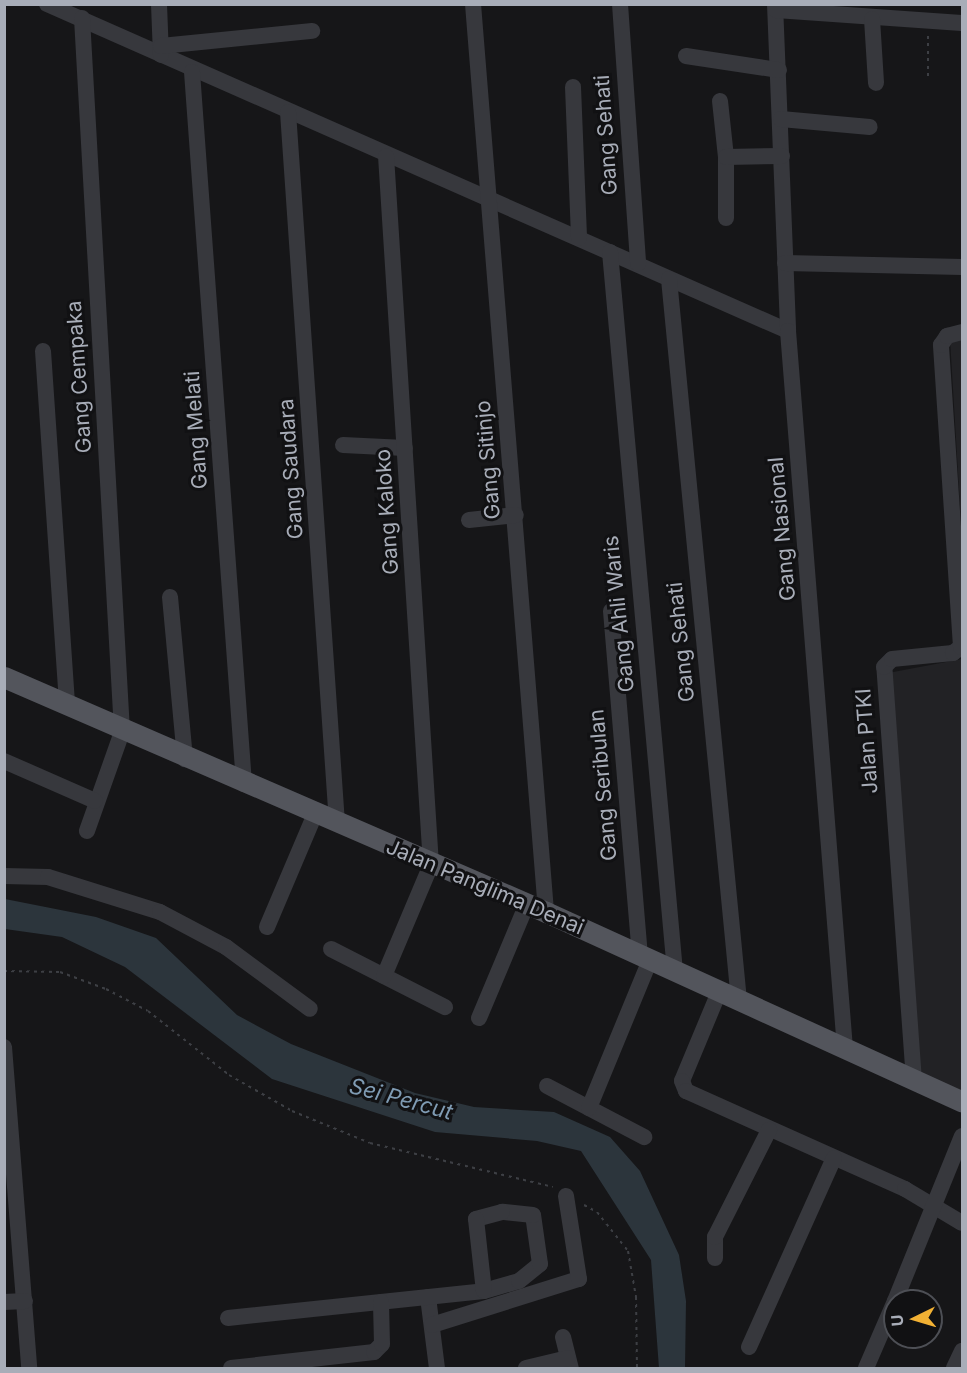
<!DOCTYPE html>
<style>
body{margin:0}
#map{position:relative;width:967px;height:1373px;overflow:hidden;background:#161618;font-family:Inter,sans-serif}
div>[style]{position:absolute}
.built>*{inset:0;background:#222225}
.water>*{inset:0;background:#2c353c}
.path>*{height:2px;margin-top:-1px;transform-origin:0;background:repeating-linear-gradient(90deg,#3d3f44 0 3px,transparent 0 7.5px)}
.minor>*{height:16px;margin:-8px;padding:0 8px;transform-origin:8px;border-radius:8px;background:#37383d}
.major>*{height:21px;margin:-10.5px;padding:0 10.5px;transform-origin:10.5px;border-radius:10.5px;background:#53555c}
span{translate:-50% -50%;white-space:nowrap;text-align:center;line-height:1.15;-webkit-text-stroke:6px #111113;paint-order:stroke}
.street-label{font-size:21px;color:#a8adb8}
.water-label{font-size:22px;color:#7f9bb3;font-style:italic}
.frame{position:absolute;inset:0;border:6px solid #a8adb8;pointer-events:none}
.north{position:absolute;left:883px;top:1289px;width:60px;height:60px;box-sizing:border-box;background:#111113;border:2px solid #4d4f55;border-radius:50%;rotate:265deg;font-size:16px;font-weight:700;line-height:24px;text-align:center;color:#a8adb8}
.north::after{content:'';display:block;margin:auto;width:21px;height:27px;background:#f2b134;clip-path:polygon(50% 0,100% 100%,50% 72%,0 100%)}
</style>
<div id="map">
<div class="built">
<i style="clip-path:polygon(962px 338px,962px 539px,950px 339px)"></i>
<i style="clip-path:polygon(962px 659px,962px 1096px,920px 1078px,888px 673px)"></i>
</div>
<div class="water">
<i style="clip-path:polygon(5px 899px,96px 917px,156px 938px,237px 1015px,291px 1044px,415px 1093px,474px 1107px,554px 1112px,610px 1137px,640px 1171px,679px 1255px,686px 1301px,685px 1368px,659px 1368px,651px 1260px,581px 1151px,537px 1141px,435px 1132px,272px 1079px,125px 967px,62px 937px,5px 929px)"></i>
</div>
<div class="path">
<i style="left:928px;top:36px;width:40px;rotate:90deg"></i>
<i style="left:4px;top:971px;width:56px;rotate:1deg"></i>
<i style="left:60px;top:972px;width:49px;rotate:20.3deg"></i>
<i style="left:106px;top:989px;width:47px;rotate:27.6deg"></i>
<i style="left:148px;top:1011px;width:103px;rotate:38.3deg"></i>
<i style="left:229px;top:1075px;width:73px;rotate:29.7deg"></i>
<i style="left:292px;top:1111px;width:84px;rotate:22.3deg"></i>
<i style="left:370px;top:1143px;width:188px;rotate:13.5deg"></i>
<i style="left:584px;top:1205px;width:15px;rotate:28deg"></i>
<i style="left:597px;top:1212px;width:50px;rotate:51.5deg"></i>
<i style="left:628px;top:1251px;width:47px;rotate:80.1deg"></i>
<i style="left:636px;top:1297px;width:71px;rotate:89.2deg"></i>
</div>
<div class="minor">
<i style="left:47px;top:4px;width:810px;rotate:23.81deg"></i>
<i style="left:159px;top:4px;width:51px;rotate:87.8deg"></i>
<i style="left:473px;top:4px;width:911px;rotate:85.4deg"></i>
<i style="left:620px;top:4px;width:260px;rotate:86deg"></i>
<i style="left:775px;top:4px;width:327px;rotate:87.7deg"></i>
<i style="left:788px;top:331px;width:720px;rotate:85.46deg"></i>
<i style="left:776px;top:10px;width:186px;rotate:4deg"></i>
<i style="left:82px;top:18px;width:715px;rotate:86.79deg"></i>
<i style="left:122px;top:732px;width:105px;rotate:109.5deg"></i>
<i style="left:872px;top:19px;width:64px;rotate:86.4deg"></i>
<i style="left:161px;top:46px;width:152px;rotate:-5.7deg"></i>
<i style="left:686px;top:56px;width:94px;rotate:8.6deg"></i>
<i style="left:192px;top:72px;width:714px;rotate:85.82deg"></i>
<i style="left:573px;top:87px;width:151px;rotate:87.7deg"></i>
<i style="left:720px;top:101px;width:56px;rotate:83.9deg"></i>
<i style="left:288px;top:112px;width:713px;rotate:86.06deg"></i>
<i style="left:781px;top:119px;width:89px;rotate:5.1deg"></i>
<i style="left:726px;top:218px;width:61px;rotate:-90deg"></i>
<i style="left:726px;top:157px;width:56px;rotate:-1deg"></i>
<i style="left:610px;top:252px;width:723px;rotate:84.84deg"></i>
<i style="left:785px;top:263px;width:177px;rotate:1.3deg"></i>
<i style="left:669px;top:279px;width:725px;rotate:84.46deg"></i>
<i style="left:43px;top:351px;width:355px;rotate:86.1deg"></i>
<i style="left:343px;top:445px;width:62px;rotate:2.8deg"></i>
<i style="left:469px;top:520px;width:47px;rotate:-6.1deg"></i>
<i style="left:170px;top:597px;width:163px;rotate:84.7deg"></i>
<i style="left:611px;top:611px;width:346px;rotate:85.2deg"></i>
<i style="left:4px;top:761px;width:99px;rotate:23.7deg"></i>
<i style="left:4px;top:876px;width:44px;rotate:1.3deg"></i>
<i style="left:48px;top:877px;width:117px;rotate:17.4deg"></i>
<i style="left:160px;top:912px;width:75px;rotate:27.9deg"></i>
<i style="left:226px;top:947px;width:104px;rotate:36.4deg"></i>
<i style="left:267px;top:927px;width:123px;rotate:-67deg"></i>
<i style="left:331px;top:949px;width:128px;rotate:27deg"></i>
<i style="left:384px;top:976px;width:121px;rotate:-67.1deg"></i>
<i style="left:431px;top:865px;width:710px;rotate:-93.63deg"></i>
<i style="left:719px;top:992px;width:96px;rotate:112.6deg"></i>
<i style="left:682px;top:1081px;width:11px;rotate:68deg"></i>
<i style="left:686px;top:1091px;width:240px;rotate:24.1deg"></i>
<i style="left:905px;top:1189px;width:66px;rotate:30.8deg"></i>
<i style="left:479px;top:1018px;width:121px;rotate:-67.2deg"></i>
<i style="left:4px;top:1047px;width:322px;rotate:85.5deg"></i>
<i style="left:914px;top:1081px;width:415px;rotate:-94.1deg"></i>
<i style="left:884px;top:667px;width:11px;rotate:-45deg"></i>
<i style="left:892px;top:659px;width:61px;rotate:-5.6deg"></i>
<i style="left:953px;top:653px;width:10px;rotate:-37deg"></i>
<i style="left:961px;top:647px;width:303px;rotate:-93.8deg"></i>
<i style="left:941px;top:345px;width:11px;rotate:-56deg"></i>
<i style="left:947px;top:336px;width:16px;rotate:-15deg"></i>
<i style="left:547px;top:1086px;width:110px;rotate:27.7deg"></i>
<i style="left:589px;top:1108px;width:160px;rotate:-67.6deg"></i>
<i style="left:715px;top:1258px;width:21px;rotate:-90deg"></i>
<i style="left:715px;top:1237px;width:120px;rotate:-63.2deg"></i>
<i style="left:428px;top:1297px;width:72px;rotate:82.8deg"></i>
<i style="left:895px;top:1301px;width:178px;rotate:-67.9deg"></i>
<i style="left:4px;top:1302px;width:21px;rotate:-3deg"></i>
<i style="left:228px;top:1318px;width:257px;rotate:-6deg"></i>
<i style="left:484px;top:1291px;width:36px;rotate:-16deg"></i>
<i style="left:519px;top:1281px;width:27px;rotate:-39deg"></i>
<i style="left:540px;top:1264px;width:49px;rotate:-98.1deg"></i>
<i style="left:533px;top:1215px;width:31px;rotate:-174deg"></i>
<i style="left:502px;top:1212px;width:27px;rotate:165deg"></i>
<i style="left:476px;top:1219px;width:72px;rotate:83.7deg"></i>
<i style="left:432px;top:1325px;width:154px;rotate:-17.4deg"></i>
<i style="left:579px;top:1279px;width:84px;rotate:-98.9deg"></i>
<i style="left:563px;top:1337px;width:32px;rotate:76deg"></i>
<i style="left:749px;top:1347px;width:207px;rotate:-65.8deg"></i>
<i style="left:231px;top:1368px;width:144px;rotate:-6.4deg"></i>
<i style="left:374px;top:1352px;width:11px;rotate:-45deg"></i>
<i style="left:382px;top:1344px;width:42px;rotate:-91.4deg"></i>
<i style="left:526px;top:1368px;width:43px;rotate:-13.4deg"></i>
<i style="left:866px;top:1368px;width:73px;rotate:-66.6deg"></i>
<i style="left:954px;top:1368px;width:19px;rotate:-65deg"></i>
</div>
<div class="major">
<i style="left:4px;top:677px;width:591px;rotate:23.44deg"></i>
<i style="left:546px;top:912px;width:457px;rotate:24.5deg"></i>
</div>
<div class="street-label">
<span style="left:606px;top:135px;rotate:-94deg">Gang Sehati</span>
<span style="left:79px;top:377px;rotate:-94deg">Gang Cempaka</span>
<span style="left:196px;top:430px;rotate:-94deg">Gang Melati</span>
<span style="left:488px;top:460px;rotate:-95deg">Gang Sitinjo</span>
<span style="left:291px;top:469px;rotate:-94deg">Gang Saudara</span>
<span style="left:387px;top:512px;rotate:-94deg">Gang Kaloko</span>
<span style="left:782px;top:529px;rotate:-95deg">Gang Nasional</span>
<span style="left:619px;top:614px;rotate:-96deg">Gang Ahli Waris</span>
<span style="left:681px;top:642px;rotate:-96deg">Gang Sehati</span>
<span style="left:867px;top:741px;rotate:-94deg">Jalan PTKI</span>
<span style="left:603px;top:785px;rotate:-95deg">Gang Seribulan</span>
<span style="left:485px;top:887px;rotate:23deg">Jalan Panglima Denai</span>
</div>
<div class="water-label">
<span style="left:401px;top:1099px;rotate:15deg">Sei Percut</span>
</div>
<div class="frame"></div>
<div class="north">U</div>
</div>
